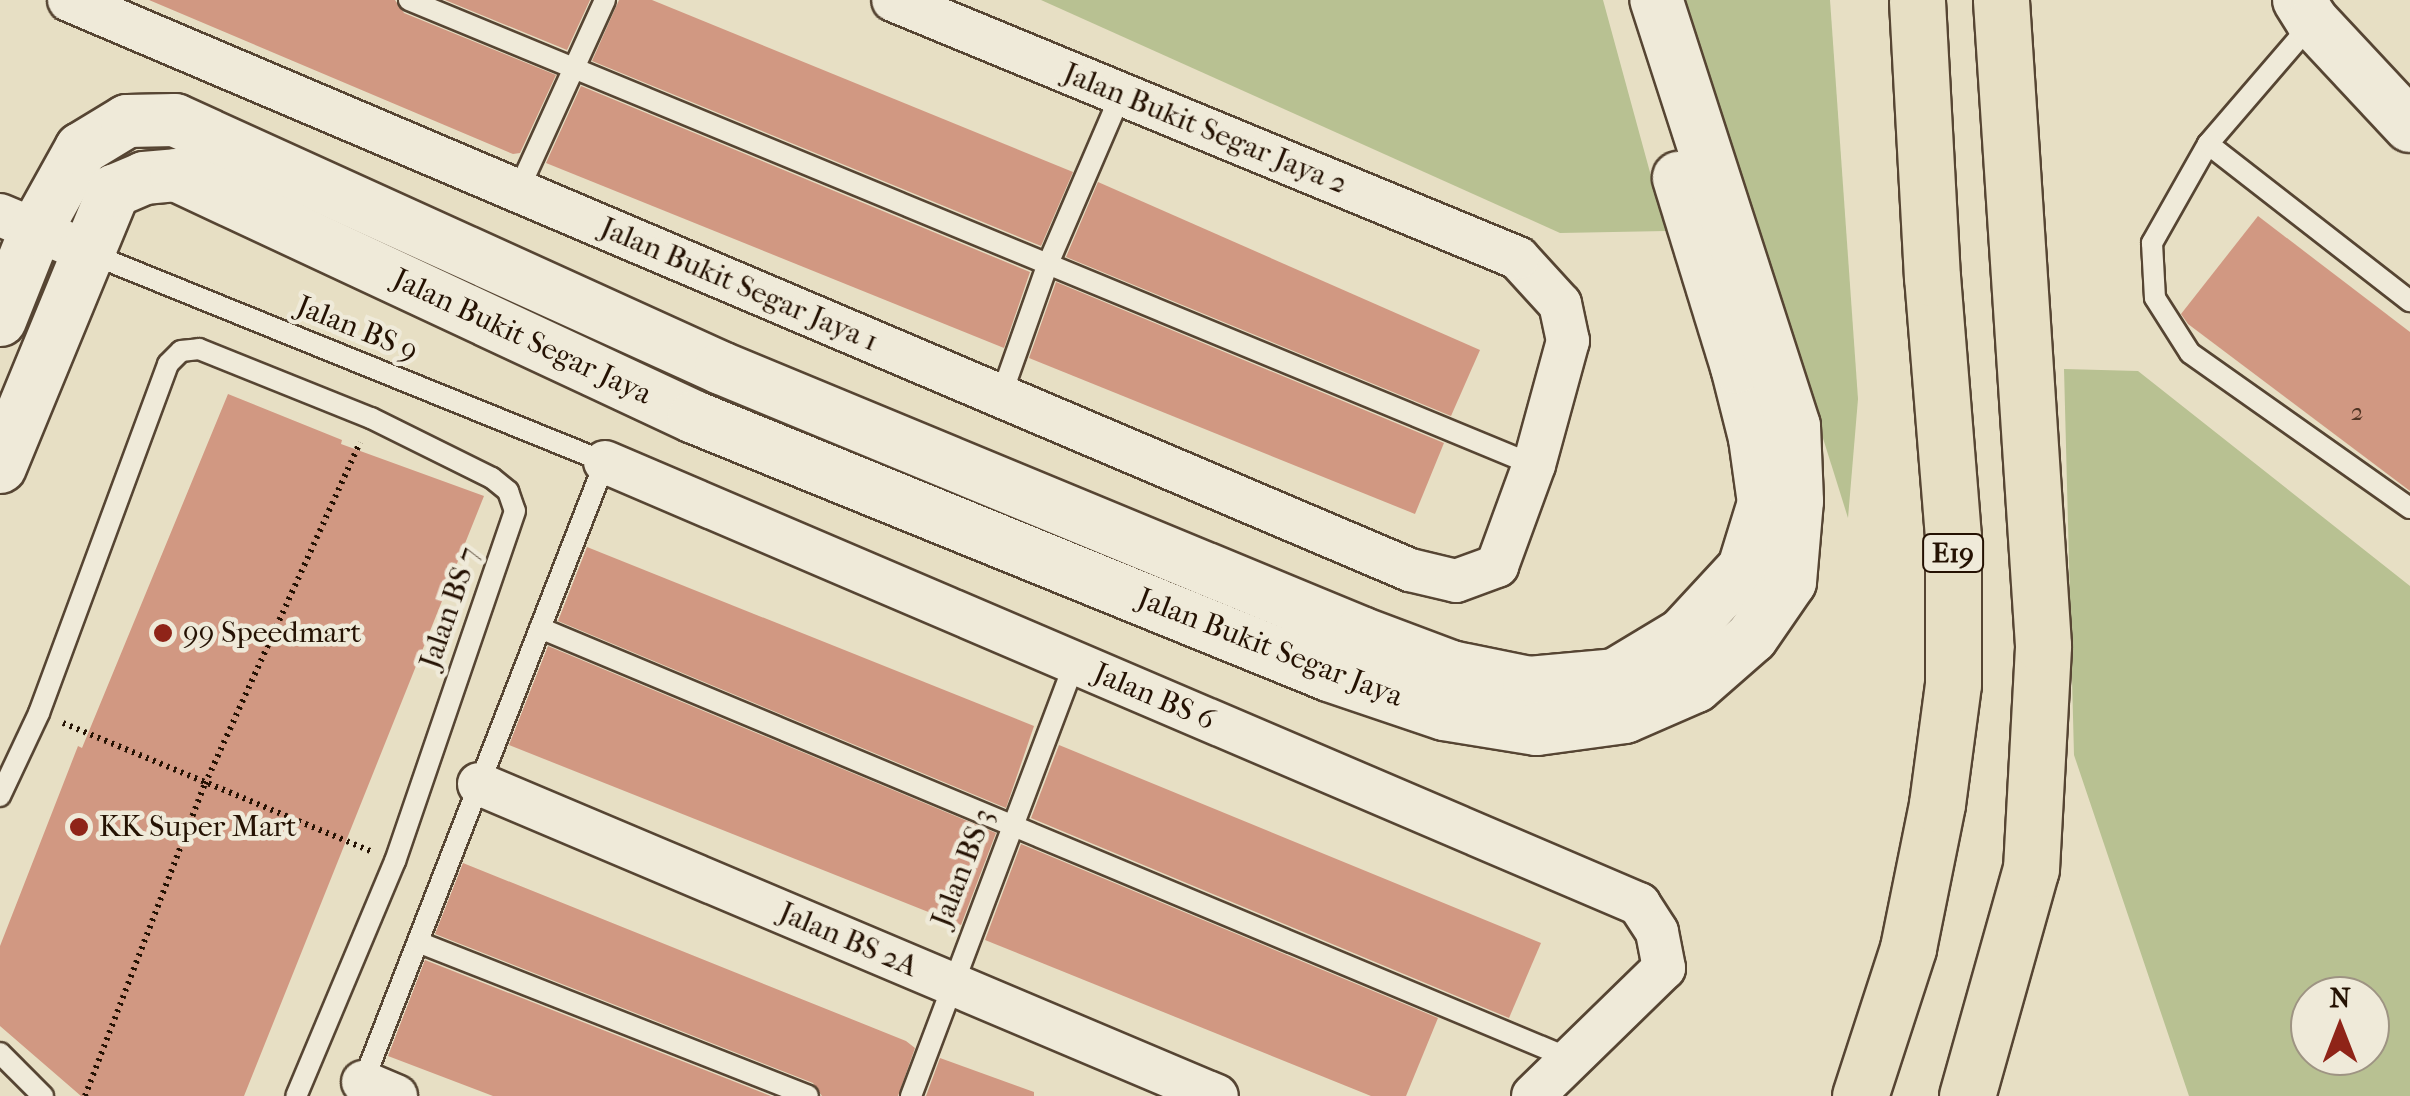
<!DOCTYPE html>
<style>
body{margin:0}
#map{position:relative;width:2410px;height:1096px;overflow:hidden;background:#e7dfc4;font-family:"IM FELL French Canon",serif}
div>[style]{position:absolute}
.green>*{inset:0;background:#b8c192}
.building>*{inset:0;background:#d19882}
.path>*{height:6px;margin-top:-3px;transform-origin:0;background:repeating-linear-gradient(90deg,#251203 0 2.5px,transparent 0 7.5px)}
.roads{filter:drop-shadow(2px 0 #564533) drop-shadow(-2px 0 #564533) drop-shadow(0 2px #564533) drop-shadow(0 -2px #564533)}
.service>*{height:20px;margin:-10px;padding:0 10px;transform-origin:10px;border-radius:10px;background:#efead9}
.minor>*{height:42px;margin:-21px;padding:0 21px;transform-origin:21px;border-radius:21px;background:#efead9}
.tertiary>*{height:52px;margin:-26px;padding:0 26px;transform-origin:26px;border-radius:26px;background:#efead9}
.motorway>*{height:55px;margin:-27.5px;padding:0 27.5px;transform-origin:27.5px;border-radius:27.5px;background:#e7dfc4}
.dots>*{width:28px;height:28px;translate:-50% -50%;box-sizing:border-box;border:5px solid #efead9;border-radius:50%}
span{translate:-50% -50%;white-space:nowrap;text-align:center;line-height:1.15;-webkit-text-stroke:9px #efead9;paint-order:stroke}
.number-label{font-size:25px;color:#503423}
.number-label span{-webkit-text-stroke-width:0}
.shield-label span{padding:2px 8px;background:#efead9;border:2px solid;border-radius:8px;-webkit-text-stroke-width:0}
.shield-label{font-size:28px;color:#251203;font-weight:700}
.street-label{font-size:30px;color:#251203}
.poi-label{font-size:30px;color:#251203}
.left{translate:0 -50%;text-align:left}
.north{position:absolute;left:2290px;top:976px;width:100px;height:100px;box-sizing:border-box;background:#efead9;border:2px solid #9e9483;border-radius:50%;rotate:0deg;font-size:28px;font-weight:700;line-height:40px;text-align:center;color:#251203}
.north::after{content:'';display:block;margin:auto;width:35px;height:45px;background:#8f2418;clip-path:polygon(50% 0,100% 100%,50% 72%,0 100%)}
</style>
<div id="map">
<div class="green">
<i style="clip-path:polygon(1041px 0,1603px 0,1666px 231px,1560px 233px)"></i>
<i style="clip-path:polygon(1686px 0,1830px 0,1858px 399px,1848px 518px)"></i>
<i style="clip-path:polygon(evenodd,2064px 369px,2138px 371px,2410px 586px,2410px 1096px,2189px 1096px,2074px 755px,2064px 369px,2310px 996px,2370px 996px,2370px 1056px,2310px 1056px,2310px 996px)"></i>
</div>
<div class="building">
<i style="clip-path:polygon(149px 0,395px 0,404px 13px,556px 75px,520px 153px,513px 154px)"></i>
<i style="clip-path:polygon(445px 0,590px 0,567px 50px)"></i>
<i style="clip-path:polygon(619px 0,652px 0,1073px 172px,1041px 246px,592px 61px)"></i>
<i style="clip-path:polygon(581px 86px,1030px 272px,1004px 348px,546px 163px)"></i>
<i style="clip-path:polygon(1098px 182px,1480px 350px,1451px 416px,1066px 257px)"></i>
<i style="clip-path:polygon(2258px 216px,2410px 332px,2410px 491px,2188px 324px,2181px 314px)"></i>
<i style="clip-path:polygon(1056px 282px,1444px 443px,1415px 514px,1029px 358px)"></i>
<i style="clip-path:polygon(228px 394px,342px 440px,341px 444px,484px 496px,244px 1096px,81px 1096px,0 1026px,0 946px,78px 746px,82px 748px)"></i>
<i style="clip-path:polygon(587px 547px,1034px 726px,1006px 808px,558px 621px)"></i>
<i style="clip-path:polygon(548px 646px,996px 833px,961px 925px,509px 745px)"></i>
<i style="clip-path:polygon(1059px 745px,1541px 943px,1509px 1018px,1031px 818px)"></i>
<i style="clip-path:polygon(1021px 844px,1438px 1018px,1406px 1096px,1371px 1096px,985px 940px)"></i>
<i style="clip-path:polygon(463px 863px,906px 1041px,915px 1048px,898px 1096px,822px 1096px,813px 1083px,435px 934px)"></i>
<i style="clip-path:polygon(425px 960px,771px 1096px,493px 1096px,388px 1056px)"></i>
<i style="clip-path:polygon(940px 1058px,1034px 1092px,1034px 1096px,926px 1096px)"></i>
</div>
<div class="path">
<i style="left:63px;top:723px;width:333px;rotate:22.6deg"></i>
<i style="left:85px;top:1096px;width:334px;rotate:-69deg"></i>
<i style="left:205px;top:784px;width:375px;rotate:-65.6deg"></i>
</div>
<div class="roads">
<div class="service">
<i style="left:409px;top:0;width:1217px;rotate:22.46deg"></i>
<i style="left:2312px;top:23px;width:160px;rotate:130.7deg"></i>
<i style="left:2208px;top:144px;width:114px;rotate:119.5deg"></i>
<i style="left:2152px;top:243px;width:55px;rotate:86.9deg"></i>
<i style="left:2155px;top:298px;width:65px;rotate:57.5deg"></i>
<i style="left:2190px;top:353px;width:269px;rotate:35.2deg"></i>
<i style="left:2208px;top:144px;width:256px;rotate:37.9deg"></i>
<i style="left:518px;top:191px;width:210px;rotate:-65.5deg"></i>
<i style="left:89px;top:253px;width:557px;rotate:22.05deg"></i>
<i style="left:605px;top:462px;width:666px;rotate:111.32deg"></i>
<i style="left:1001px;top:396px;width:138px;rotate:-70.5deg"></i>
<i style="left:1047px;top:266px;width:187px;rotate:-66.7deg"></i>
<i style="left:540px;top:628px;width:1117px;rotate:22.69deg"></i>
<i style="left:0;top:796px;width:92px;rotate:-64.8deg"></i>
<i style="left:39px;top:713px;width:372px;rotate:-69.7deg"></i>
<i style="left:168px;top:364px;width:18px;rotate:-45deg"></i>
<i style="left:181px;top:351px;width:18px;rotate:-6deg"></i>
<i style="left:199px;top:349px;width:185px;rotate:21.9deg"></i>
<i style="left:371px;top:418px;width:135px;rotate:26.4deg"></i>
<i style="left:492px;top:478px;width:21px;rotate:39deg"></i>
<i style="left:508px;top:491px;width:21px;rotate:71deg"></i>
<i style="left:515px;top:511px;width:370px;rotate:108.9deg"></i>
<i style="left:395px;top:861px;width:255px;rotate:112.8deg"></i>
<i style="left:418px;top:942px;width:419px;rotate:21.5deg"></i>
<i style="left:0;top:1053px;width:61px;rotate:45deg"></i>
<i style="left:911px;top:1096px;width:463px;rotate:-69.3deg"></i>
</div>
<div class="minor">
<i style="left:69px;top:0;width:1457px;rotate:23.03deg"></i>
<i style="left:1410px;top:570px;width:47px;rotate:13.4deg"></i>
<i style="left:1456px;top:581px;width:44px;rotate:-20.1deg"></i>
<i style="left:1497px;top:566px;width:108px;rotate:-69.9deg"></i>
<i style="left:1534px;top:465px;width:129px;rotate:-74.7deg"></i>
<i style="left:1568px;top:341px;width:38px;rotate:-102deg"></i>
<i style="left:1560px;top:304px;width:62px;rotate:-132.4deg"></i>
<i style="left:1518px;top:258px;width:676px;rotate:-157.57deg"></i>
<i style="left:0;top:215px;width:93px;rotate:22.7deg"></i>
<i style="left:605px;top:462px;width:1125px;rotate:23.15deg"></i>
<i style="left:1639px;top:904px;width:33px;rotate:57deg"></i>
<i style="left:1657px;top:932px;width:37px;rotate:79deg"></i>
<i style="left:1664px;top:968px;width:183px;rotate:135.7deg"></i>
<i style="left:479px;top:784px;width:801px;rotate:22.92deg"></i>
<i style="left:363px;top:1082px;width:36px;rotate:23deg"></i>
</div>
<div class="tertiary">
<i style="left:2299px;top:0;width:26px;rotate:58deg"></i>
<i style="left:2313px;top:22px;width:142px;rotate:47deg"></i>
<i style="left:0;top:320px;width:97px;rotate:-68.2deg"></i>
<i style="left:36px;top:230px;width:93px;rotate:-60.9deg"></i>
<i style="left:81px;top:149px;width:54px;rotate:-31.3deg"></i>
<i style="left:127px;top:121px;width:48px;rotate:-1.2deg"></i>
<i style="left:175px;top:120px;width:600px;rotate:24.43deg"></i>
<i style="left:721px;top:368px;width:693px;rotate:22.49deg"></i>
<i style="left:1361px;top:633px;width:96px;rotate:20.7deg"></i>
<i style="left:1451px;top:667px;width:80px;rotate:11.6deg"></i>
<i style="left:1529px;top:683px;width:86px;rotate:-5.3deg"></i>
<i style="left:1615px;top:675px;width:79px;rotate:-31.1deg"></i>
<i style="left:1683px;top:634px;width:90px;rotate:-47.3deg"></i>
<i style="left:1744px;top:568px;width:68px;rotate:-72.9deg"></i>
<i style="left:1764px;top:503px;width:66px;rotate:-97.9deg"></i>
<i style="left:1755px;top:438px;width:73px;rotate:-104.2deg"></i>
<i style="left:1737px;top:367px;width:198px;rotate:-107.1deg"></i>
<i style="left:0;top:467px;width:299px;rotate:-67.6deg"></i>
<i style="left:114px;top:191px;width:33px;rotate:-23deg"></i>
<i style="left:144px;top:178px;width:32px;rotate:-5deg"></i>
<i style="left:176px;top:175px;width:572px;rotate:25.04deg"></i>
<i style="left:694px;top:417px;width:685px;rotate:22.11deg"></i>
<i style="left:1329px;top:675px;width:121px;rotate:18.7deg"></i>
<i style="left:1444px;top:714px;width:94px;rotate:9.2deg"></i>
<i style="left:1537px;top:729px;width:89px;rotate:-7.8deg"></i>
<i style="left:1625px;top:717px;width:77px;rotate:-23.6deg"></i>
<i style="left:1696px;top:686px;width:74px;rotate:-41.2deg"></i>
<i style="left:1752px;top:637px;width:67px;rotate:-55.4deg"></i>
<i style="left:1790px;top:582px;width:81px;rotate:-85.1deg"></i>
<i style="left:1797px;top:501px;width:75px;rotate:-92.3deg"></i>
<i style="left:1794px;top:426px;width:448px;rotate:-107.9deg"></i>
</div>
<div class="motorway">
<i style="left:1860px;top:1096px;width:156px;rotate:-72deg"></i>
<i style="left:1908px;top:948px;width:147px;rotate:-78.6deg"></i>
<i style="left:1937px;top:804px;width:121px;rotate:-82.4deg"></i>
<i style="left:1953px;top:684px;width:147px;rotate:-90deg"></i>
<i style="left:1953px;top:537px;width:260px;rotate:-94.6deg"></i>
<i style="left:1932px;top:278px;width:278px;rotate:-93.1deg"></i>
<i style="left:1967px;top:1096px;width:236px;rotate:-74.3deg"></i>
<i style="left:2031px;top:869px;width:224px;rotate:-86.9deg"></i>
<i style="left:2043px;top:645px;width:646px;rotate:-93.73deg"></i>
</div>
</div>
<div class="dots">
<i style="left:163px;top:633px;background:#8f2418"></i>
<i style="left:79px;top:827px;background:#8f2418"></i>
</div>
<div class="number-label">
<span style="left:2357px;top:412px">2</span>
</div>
<div class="shield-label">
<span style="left:1953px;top:553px">E19</span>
</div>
<div class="street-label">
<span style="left:1205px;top:129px;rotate:22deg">Jalan Bukit Segar Jaya 2</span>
<span style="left:739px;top:285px;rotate:23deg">Jalan Bukit Segar Jaya 1</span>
<span style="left:357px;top:329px;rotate:22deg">Jalan BS 9</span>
<span style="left:522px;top:337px;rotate:25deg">Jalan Bukit Segar Jaya</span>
<span style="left:450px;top:608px;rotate:-71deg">Jalan BS 7</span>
<span style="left:1270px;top:648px;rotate:21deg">Jalan Bukit Segar Jaya</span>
<span style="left:1154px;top:697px;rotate:23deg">Jalan BS 6</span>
<span style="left:963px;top:868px;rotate:-69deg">Jalan BS 3</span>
<span style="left:848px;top:940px;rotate:23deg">Jalan BS 2A</span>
</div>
<div class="poi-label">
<span class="left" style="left:183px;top:633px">99 Speedmart</span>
<span class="left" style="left:99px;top:827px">KK Super Mart</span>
</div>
<div class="north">N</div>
</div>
